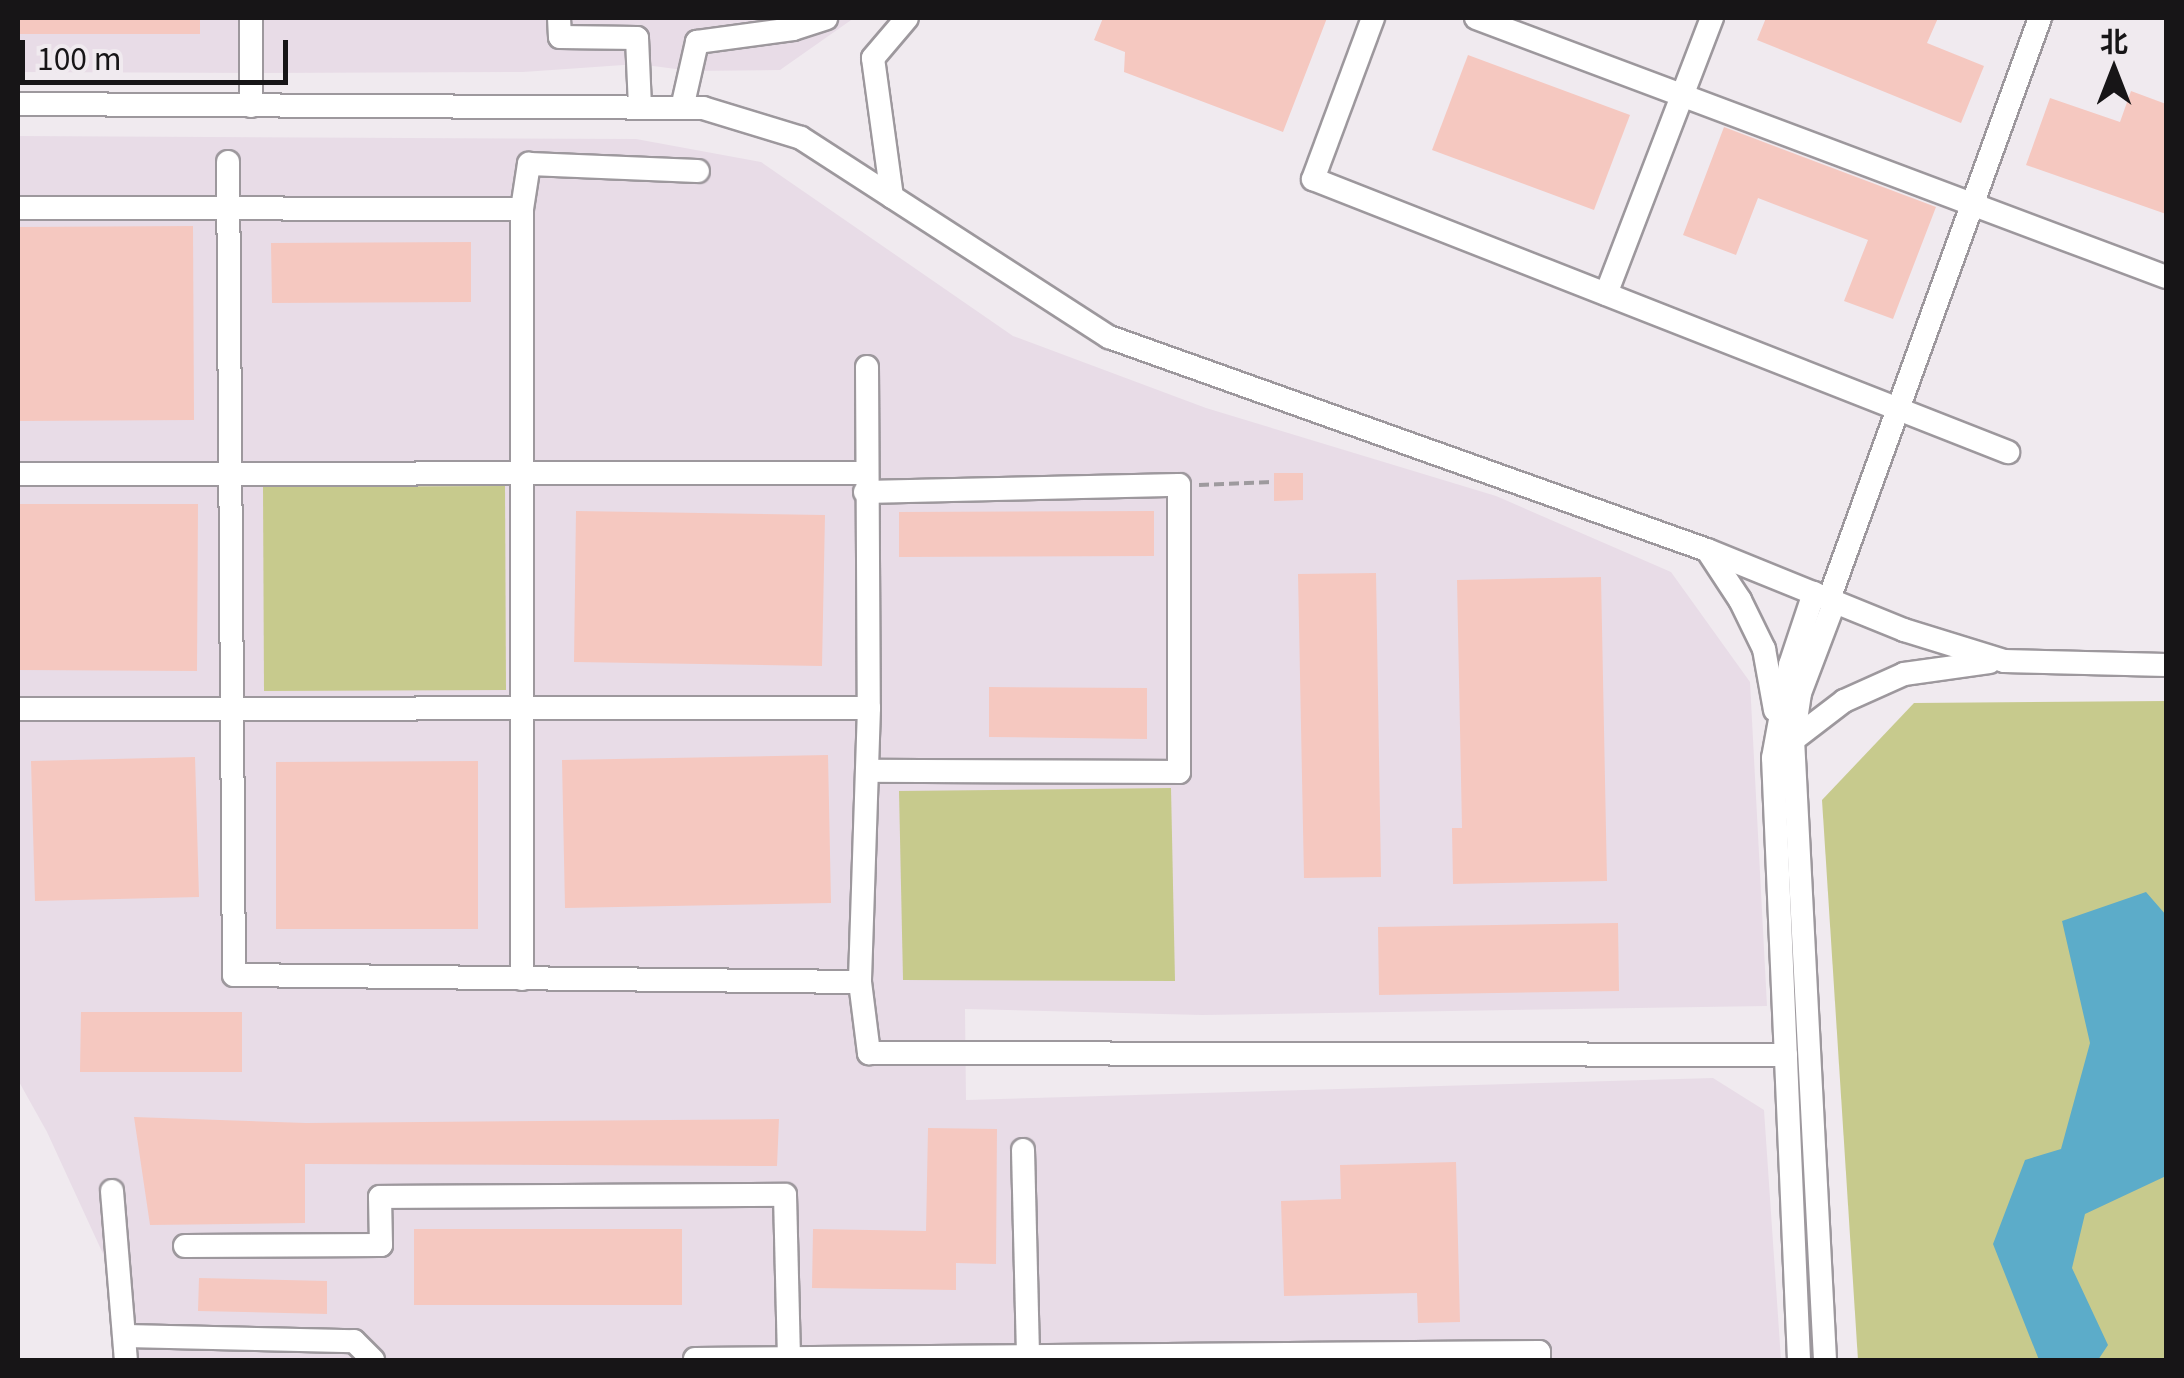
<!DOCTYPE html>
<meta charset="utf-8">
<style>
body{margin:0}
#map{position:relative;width:2184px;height:1378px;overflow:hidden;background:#f0eaef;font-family:Georgia,"Noto Sans SC",serif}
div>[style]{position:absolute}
.built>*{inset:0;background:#e8dce7}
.green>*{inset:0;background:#c7ca8d}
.water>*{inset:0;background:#5cacc9}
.building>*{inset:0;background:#f5c8c0}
.path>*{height:4px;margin-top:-2px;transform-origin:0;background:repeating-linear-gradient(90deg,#9e9a9e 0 10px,transparent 0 15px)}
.roads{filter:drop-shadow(2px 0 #9d989d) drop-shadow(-2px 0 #9d989d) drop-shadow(0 2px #9d989d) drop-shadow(0 -2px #9d989d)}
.minor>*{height:22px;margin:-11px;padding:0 11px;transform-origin:11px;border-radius:11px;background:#fff}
span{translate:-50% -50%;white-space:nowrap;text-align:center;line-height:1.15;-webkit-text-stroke:8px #f0eaef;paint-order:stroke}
.frame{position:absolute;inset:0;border:20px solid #171517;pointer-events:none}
.north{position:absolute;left:2064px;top:20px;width:100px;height:100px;-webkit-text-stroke:8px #f0eaef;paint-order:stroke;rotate:0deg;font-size:28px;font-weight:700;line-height:40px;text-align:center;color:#171517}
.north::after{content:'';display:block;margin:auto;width:35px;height:45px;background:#171517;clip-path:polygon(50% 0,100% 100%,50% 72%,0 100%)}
.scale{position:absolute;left:20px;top:40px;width:268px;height:45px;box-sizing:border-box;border:5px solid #171517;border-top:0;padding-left:12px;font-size:30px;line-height:35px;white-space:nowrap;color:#171517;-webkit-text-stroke:8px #f0eaef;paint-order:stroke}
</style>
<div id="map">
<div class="built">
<i style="clip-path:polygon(18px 18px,854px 18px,780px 70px,691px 71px,638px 64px,523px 72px,263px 73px,18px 72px)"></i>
<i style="clip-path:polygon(18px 136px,636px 139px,761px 162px,1013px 336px,1206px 408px,1496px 496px,1671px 572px,1750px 682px,1767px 1006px,1202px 1015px,965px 1009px,966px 1100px,1713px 1078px,1764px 1110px,1781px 1360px,118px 1360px,116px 1282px,47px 1132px,18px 1080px)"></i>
</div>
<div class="green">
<i style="clip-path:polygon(505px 486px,506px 690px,264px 691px,263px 487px)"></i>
<i style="clip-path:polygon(2166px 701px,2166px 1360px,1858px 1360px,1822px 800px,1914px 703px)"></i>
<i style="clip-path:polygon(1171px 788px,1175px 981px,903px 980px,899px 791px)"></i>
</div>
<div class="water">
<i style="clip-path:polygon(2146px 892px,2166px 915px,2166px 1176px,2085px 1214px,2072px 1268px,2108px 1345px,2098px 1360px,2039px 1360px,1993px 1244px,2025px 1160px,2061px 1149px,2090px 1043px,2062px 921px)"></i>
</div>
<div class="building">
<i style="clip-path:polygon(18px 18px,200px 18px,200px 34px,18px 34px)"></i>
<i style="clip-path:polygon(1103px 18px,1327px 18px,1283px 132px,1124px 72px,1125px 52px,1094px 40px)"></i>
<i style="clip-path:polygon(1766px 18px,1938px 18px,1927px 43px,1984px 66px,1961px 123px,1757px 40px)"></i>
<i style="clip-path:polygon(1468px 55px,1630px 115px,1594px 210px,1432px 150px)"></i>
<i style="clip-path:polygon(2131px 91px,2166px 104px,2166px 214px,2026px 165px,2050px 98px,2120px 122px)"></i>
<i style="clip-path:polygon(1724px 127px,1936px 207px,1893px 319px,1844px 301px,1868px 240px,1758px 198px,1736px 255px,1683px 235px)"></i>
<i style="clip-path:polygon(193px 226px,194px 420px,18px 421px,18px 227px)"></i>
<i style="clip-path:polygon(471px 242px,471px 302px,272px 303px,271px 243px)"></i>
<i style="clip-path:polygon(1274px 473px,1303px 473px,1303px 500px,1274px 501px)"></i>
<i style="clip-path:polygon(18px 504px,198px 504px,197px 671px,18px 670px)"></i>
<i style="clip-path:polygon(576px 511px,825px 515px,822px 666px,574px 662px)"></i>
<i style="clip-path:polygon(1154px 511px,1154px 556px,899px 557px,899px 512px)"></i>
<i style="clip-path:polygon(1376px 573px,1381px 877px,1304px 878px,1298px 574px)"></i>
<i style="clip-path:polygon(1601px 577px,1607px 881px,1453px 884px,1452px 828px,1462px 828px,1457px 580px)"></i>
<i style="clip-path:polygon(989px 687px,1147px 688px,1147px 739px,989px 737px)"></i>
<i style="clip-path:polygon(828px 755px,831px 903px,565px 908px,562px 760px)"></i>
<i style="clip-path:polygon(195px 757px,199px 897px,35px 901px,31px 761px)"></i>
<i style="clip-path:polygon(478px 761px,478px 929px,276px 929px,276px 762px)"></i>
<i style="clip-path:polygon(1618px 923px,1619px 991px,1379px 995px,1378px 927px)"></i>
<i style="clip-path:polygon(81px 1012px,242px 1012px,242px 1072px,80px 1072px)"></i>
<i style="clip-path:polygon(134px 1117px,306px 1123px,779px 1119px,777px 1166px,305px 1164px,305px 1223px,150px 1225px)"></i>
<i style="clip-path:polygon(928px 1128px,997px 1129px,996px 1264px,956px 1263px,956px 1290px,812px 1288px,813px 1229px,926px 1231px)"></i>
<i style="clip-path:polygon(1456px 1162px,1460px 1322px,1418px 1323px,1417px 1293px,1284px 1296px,1281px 1201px,1341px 1199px,1340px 1165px)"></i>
<i style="clip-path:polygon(414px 1229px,682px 1229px,682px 1305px,414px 1305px)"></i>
<i style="clip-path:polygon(199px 1278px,327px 1281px,327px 1314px,198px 1311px)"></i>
</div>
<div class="path">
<i style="left:1199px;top:485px;width:75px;rotate:-2.3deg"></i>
</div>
<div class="roads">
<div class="minor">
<i style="left:251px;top:18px;width:88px;rotate:90deg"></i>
<i style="left:559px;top:18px;width:19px;rotate:87deg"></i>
<i style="left:560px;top:37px;width:77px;rotate:0.7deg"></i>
<i style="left:637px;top:38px;width:70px;rotate:87.5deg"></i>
<i style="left:1373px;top:18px;width:172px;rotate:110.4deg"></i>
<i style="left:1313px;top:179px;width:747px;rotate:21.45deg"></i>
<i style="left:1476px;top:18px;width:737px;rotate:20.57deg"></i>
<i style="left:18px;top:104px;width:685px;rotate:0.33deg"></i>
<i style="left:703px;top:108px;width:102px;rotate:17deg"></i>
<i style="left:801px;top:138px;width:367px;rotate:32.9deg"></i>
<i style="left:1109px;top:337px;width:635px;rotate:19.61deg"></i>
<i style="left:1707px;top:550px;width:213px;rotate:22.1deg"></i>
<i style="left:1904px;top:630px;width:105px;rotate:17.2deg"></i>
<i style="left:2004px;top:661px;width:162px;rotate:1.4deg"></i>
<i style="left:682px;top:108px;width:68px;rotate:-77.2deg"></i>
<i style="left:697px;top:42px;width:97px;rotate:-7.7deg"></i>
<i style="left:793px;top:29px;width:35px;rotate:-18deg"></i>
<i style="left:228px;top:162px;width:813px;rotate:89.58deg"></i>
<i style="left:234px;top:975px;width:626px;rotate:0.64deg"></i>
<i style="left:892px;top:197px;width:140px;rotate:-97.8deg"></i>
<i style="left:873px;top:58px;width:52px;rotate:-49.6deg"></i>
<i style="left:18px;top:208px;width:504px;rotate:0.11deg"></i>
<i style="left:1606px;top:294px;width:296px;rotate:-69deg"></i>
<i style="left:867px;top:367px;width:341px;rotate:89.7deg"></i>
<i style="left:869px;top:708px;width:274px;rotate:91.9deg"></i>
<i style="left:860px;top:982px;width:72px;rotate:82.8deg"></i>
<i style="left:869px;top:1053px;width:917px;rotate:0.12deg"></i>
<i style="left:18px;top:474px;width:847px;rotate:-0.07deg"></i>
<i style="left:865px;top:492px;width:314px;rotate:-1.3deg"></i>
<i style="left:1179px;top:485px;width:287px;rotate:90deg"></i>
<i style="left:1179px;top:772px;width:312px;rotate:-179.8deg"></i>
<i style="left:1707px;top:550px;width:60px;rotate:56.6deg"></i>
<i style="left:1740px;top:600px;width:55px;rotate:63.9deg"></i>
<i style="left:1764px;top:649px;width:62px;rotate:79.8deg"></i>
<i style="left:1829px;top:599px;width:618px;rotate:-70.04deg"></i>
<i style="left:18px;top:709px;width:851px;rotate:-0.07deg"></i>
<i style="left:1793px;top:740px;width:64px;rotate:-37.4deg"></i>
<i style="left:1844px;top:701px;width:66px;rotate:-24.2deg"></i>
<i style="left:1904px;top:674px;width:86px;rotate:-8deg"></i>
<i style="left:522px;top:979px;width:770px;rotate:-90deg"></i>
<i style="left:522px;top:209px;width:46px;rotate:-81.2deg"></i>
<i style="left:529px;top:164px;width:169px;rotate:2.4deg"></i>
<i style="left:1023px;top:1150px;width:206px;rotate:88.6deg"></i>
<i style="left:112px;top:1191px;width:170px;rotate:85.3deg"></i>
<i style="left:185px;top:1246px;width:196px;rotate:-0.3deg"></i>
<i style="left:381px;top:1245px;width:48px;rotate:-91.2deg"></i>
<i style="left:380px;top:1197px;width:405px;rotate:-0.3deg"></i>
<i style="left:785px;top:1195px;width:163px;rotate:88.6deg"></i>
<i style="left:126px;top:1336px;width:228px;rotate:1.3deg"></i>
<i style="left:354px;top:1341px;width:27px;rotate:45deg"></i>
<i style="left:695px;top:1359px;width:844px;rotate:-0.48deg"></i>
<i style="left:1539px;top:1352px;width:8px;rotate:90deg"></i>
<i style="left:1799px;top:1360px;width:603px;rotate:-92.47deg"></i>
<i style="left:1773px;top:758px;width:95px;rotate:-79.6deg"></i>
<i style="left:1790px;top:665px;width:76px;rotate:-71.6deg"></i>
<i style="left:1825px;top:1360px;width:621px;rotate:-92.95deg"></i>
<i style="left:1793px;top:740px;width:48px;rotate:-81.5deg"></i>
<i style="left:1800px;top:693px;width:98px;rotate:-69.2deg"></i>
</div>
</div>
<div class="frame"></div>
<div class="north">北</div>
<div class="scale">100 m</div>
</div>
